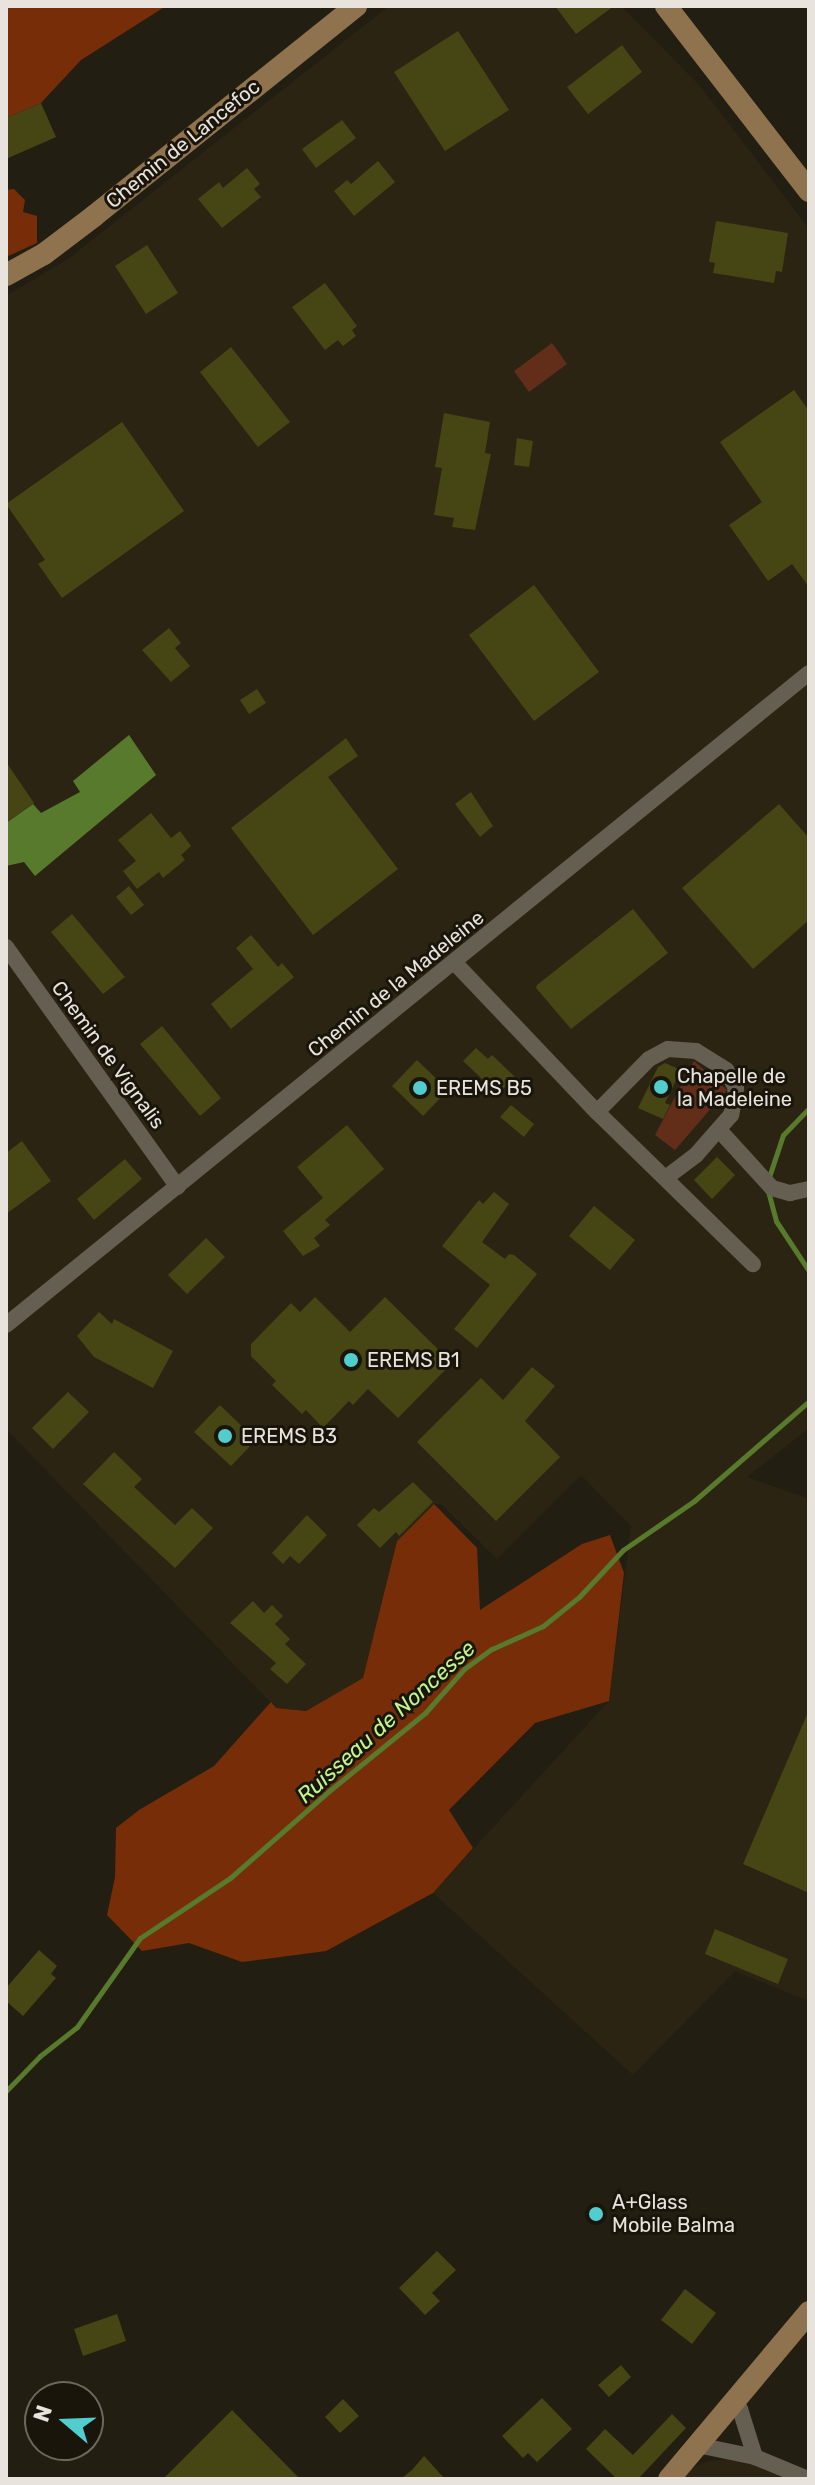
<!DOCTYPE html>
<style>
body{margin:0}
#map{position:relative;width:815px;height:2485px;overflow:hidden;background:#231e12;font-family:Rubik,sans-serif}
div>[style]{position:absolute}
.built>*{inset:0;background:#2c2413}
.green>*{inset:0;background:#622e19}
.forest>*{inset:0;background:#772d08}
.water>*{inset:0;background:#577a2c}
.stream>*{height:5px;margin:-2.5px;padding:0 2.5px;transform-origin:2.5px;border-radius:2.5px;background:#577a2c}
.building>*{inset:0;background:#464514}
.street>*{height:16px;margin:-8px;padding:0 8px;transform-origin:8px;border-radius:8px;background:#655f52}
.secondary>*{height:22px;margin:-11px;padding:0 11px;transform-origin:11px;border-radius:11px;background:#8f724e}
.dots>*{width:22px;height:22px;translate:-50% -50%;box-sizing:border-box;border:4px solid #1a150a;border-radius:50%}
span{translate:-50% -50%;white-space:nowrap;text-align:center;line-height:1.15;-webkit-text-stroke:6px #1a150a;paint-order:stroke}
.street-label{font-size:20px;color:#e8e4dd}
.poi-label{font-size:20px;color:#e8e4dd}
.left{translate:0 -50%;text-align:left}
.water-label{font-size:22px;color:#c2f58c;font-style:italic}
.frame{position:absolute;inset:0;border:8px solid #e8e4dd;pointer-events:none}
.north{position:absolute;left:24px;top:2381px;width:80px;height:80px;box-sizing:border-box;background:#1a150a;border:2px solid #6c685e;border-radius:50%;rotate:289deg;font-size:22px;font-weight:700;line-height:32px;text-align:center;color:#e8e4dd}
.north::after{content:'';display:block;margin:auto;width:28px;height:36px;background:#52cdce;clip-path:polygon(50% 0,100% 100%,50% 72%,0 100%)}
</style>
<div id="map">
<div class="built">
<i style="clip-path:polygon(389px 6px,621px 6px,701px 87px,809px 229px,809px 1428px,747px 1477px,809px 1499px,809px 2001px,735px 1971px,633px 2075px,433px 1893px,609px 1701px,631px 1526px,581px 1475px,497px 1559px,441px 1504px,434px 1504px,397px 1541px,363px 1678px,306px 1711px,276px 1708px,6px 1429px,6px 296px,68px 259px)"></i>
<i style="clip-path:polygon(729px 2459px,747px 2461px,790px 2479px,680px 2479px,688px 2470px,708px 2461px)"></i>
</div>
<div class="green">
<i style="clip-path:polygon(552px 343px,567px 364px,529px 392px,514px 371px)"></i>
<i style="clip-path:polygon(694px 1061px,727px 1090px,675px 1150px,655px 1135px)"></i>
</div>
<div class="forest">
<i style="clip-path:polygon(6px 6px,166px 6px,81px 60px,41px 103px,6px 118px)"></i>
<i style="clip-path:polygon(14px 189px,25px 200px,23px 212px,37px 216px,37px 243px,6px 257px,6px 190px)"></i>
<i style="clip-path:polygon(434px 1504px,477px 1548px,480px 1610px,582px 1544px,610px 1535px,624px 1573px,609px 1701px,535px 1723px,449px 1810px,473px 1848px,433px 1893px,326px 1951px,242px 1962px,189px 1943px,142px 1951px,107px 1915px,115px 1877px,116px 1828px,139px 1810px,214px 1766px,271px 1702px,276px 1708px,306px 1711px,363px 1678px,397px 1541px)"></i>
</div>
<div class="water">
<i style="clip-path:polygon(129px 735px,156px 775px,35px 876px,24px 862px,6px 866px,6px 823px,33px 804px,41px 813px,80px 792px,73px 781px)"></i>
</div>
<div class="stream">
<i style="left:769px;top:1177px;width:44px;rotate:-71.6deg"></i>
<i style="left:783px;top:1135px;width:37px;rotate:-46deg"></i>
<i style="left:768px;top:1191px;width:31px;rotate:75deg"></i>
<i style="left:776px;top:1221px;width:60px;rotate:56.6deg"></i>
<i style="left:6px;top:2091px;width:49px;rotate:-45.8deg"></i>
<i style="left:40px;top:2056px;width:47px;rotate:-38.1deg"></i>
<i style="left:77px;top:2027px;width:109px;rotate:-54.7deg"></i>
<i style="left:140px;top:1938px;width:108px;rotate:-33.7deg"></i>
<i style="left:230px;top:1878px;width:132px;rotate:-41.3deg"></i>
<i style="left:329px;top:1791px;width:124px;rotate:-39.1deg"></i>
<i style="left:425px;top:1713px;width:59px;rotate:-48.4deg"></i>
<i style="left:464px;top:1669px;width:34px;rotate:-36deg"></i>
<i style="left:492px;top:1649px;width:56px;rotate:-24.3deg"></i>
<i style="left:543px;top:1626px;width:46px;rotate:-38.9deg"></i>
<i style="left:579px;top:1597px;width:64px;rotate:-46.9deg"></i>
<i style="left:623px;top:1550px;width:86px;rotate:-34.6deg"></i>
<i style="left:694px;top:1501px;width:152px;rotate:-41deg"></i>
</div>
<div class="building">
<i style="clip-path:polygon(555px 6px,614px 6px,576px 34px)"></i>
<i style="clip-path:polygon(458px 31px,509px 110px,445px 151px,394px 72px)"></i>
<i style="clip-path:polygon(622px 45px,642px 72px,588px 114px,567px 87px)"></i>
<i style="clip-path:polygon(41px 103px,56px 137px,6px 159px,6px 118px)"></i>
<i style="clip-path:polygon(342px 120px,356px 138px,316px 168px,302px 149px)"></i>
<i style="clip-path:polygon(378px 161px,395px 182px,354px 216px,334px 191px,347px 180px,351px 184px)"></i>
<i style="clip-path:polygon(247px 168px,260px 184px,254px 189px,261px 197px,222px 228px,198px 199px,219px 182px,223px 188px)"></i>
<i style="clip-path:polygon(716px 221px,788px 233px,782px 272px,776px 271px,774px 283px,713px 273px,715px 263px,709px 262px)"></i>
<i style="clip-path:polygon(147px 245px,178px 293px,146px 314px,115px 266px)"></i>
<i style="clip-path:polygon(325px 283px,357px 326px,352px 330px,356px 336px,343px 346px,338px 340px,325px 350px,292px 307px)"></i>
<i style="clip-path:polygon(231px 347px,290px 422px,258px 447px,200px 372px)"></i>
<i style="clip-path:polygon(794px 390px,809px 411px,809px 587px,792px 564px,768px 581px,729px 525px,762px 502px,720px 442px)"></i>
<i style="clip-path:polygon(444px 413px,490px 422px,485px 453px,491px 454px,475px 530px,452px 527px,454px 518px,434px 515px,442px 468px,435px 467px)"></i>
<i style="clip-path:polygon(122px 422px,184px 511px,62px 598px,38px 564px,45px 560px,6px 504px)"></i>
<i style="clip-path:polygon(517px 438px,533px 441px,529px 467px,514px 465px)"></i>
<i style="clip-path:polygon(534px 585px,599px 672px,534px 721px,469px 635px)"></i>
<i style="clip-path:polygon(169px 628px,181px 643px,175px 648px,190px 666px,171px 682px,142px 650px)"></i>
<i style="clip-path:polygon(257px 689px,266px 703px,249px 714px,240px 700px)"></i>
<i style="clip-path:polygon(346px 738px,358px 756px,328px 777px,398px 869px,313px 935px,231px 828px)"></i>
<i style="clip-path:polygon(6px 762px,34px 803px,6px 823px)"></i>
<i style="clip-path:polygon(471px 792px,493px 826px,480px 837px,455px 804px)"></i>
<i style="clip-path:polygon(779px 804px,809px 838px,809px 920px,753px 969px,682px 888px)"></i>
<i style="clip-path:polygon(151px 813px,171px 838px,180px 831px,191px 846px,181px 855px,185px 860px,163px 878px,159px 872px,137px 889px,123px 871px,136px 861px,118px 840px)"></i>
<i style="clip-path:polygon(129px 886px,144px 905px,131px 915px,116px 897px)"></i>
<i style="clip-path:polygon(633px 909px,668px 953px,571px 1029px,536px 988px,537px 985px)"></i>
<i style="clip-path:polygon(72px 914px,125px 977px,103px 994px,51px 932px)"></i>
<i style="clip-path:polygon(251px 935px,278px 967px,282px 963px,294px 977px,231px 1029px,211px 1004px,253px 969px,236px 948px)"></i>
<i style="clip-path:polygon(162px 1026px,221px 1098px,200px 1116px,140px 1044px)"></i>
<i style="clip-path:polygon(476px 1048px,488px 1059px,492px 1055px,515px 1077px,498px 1094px,463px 1061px)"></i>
<i style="clip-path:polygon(417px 1060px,448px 1090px,423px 1116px,392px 1086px)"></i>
<i style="clip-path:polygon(665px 1063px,681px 1070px,665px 1103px,670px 1105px,663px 1119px,638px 1108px,658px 1067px)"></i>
<i style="clip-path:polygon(511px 1105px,534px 1124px,524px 1137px,500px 1117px)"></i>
<i style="clip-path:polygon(347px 1125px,384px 1169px,325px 1220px,330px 1225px,314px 1238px,320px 1246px,303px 1256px,283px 1231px,323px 1198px,297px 1167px)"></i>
<i style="clip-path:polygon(22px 1141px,51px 1181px,6px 1214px,6px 1153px)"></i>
<i style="clip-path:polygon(717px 1157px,735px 1175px,712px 1199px,694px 1180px)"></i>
<i style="clip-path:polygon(125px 1159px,142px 1179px,94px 1220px,77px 1199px)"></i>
<i style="clip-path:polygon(494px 1192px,509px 1204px,482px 1242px,505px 1259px,509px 1254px,514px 1255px,537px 1274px,477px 1348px,454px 1329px,490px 1285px,442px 1246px,479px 1200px,483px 1204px)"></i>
<i style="clip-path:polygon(594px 1206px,635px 1240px,610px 1270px,569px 1236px)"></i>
<i style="clip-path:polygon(206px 1238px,225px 1257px,187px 1294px,168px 1275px)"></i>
<i style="clip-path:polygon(315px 1297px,350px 1332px,385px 1297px,452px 1363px,398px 1418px,368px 1389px,353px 1405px,349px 1401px,323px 1428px,306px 1410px,302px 1414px,272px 1385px,276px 1381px,251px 1356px,251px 1344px,291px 1303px,300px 1312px)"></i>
<i style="clip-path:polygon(99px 1312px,112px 1324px,114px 1319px,173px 1351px,153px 1388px,94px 1357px,77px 1336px)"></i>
<i style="clip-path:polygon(532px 1367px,555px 1386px,525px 1421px,560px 1457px,496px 1521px,417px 1442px,481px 1378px,503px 1400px)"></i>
<i style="clip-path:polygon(68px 1392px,89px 1412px,53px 1449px,32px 1428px)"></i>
<i style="clip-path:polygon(220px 1405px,256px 1440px,231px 1466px,194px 1432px)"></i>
<i style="clip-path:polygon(114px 1452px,142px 1479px,134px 1487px,175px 1525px,192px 1508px,213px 1528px,175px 1568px,83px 1484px)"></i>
<i style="clip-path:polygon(413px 1482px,433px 1502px,399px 1536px,396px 1532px,380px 1548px,357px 1525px,374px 1508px,379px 1512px)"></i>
<i style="clip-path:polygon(307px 1515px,327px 1535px,299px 1564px,290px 1556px,283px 1564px,272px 1553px)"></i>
<i style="clip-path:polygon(253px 1601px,264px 1613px,272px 1605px,283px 1616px,275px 1624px,290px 1639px,285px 1644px,306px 1664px,287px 1684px,270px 1669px,276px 1663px,230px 1623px)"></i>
<i style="clip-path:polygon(809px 1710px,809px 1893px,743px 1864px)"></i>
<i style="clip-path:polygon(715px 1929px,788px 1959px,778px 1984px,705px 1954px)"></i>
<i style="clip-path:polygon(39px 1950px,57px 1966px,51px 1974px,56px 1978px,23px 2016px,6px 2001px,6px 1988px)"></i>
<i style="clip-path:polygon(437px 2251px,456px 2270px,432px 2293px,440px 2301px,425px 2315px,399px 2288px)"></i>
<i style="clip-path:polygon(685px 2289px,716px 2313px,692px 2344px,661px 2320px)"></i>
<i style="clip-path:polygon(117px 2314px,126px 2341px,83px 2356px,74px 2329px)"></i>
<i style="clip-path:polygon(621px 2365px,631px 2377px,609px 2397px,598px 2385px)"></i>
<i style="clip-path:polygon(542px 2398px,572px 2429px,537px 2462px,528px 2453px,523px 2458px,502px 2436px)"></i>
<i style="clip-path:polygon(343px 2399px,359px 2416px,340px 2433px,325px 2417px)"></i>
<i style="clip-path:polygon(232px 2410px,300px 2479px,163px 2479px)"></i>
<i style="clip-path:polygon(672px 2414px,686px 2428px,638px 2479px,617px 2479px,586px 2449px,605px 2429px,633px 2455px)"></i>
<i style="clip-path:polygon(424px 2456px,445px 2479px,401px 2479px,412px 2470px)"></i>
</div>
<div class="street">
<i style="left:6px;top:947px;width:295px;rotate:54.4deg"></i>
<i style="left:454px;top:962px;width:207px;rotate:46.4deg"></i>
<i style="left:597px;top:1112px;width:218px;rotate:44.3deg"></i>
<i style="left:597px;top:1112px;width:74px;rotate:-45.5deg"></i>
<i style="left:649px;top:1059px;width:21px;rotate:-28deg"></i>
<i style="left:668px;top:1049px;width:28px;rotate:4deg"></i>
<i style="left:696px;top:1051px;width:36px;rotate:32deg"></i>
<i style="left:726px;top:1070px;width:21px;rotate:61deg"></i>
<i style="left:736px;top:1088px;width:27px;rotate:100deg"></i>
<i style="left:731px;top:1115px;width:53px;rotate:131.2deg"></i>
<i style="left:696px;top:1155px;width:38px;rotate:143deg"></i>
<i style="left:720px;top:1131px;width:77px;rotate:47.6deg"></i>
<i style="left:772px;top:1188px;width:19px;rotate:16deg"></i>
<i style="left:790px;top:1193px;width:19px;rotate:-12deg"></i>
<i style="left:6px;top:1325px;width:1034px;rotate:-39.08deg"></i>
<i style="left:734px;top:2404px;width:8px;rotate:40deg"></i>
<i style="left:740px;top:2409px;width:50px;rotate:72.6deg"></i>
<i style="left:702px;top:2442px;width:7px;rotate:45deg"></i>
<i style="left:707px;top:2447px;width:49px;rotate:11.8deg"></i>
<i style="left:755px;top:2457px;width:57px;rotate:22.5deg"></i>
</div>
<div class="secondary">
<i style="left:666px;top:6px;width:234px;rotate:52.3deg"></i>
<i style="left:6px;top:275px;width:43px;rotate:-28.9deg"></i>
<i style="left:44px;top:254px;width:63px;rotate:-37.2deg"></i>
<i style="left:94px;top:216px;width:336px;rotate:-38.7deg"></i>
<i style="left:669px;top:2479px;width:218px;rotate:-50deg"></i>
</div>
<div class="dots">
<i style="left:661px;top:1087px;background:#52cdce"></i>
<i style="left:420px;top:1088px;background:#52cdce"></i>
<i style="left:351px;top:1360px;background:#52cdce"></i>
<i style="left:225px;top:1436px;background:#52cdce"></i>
<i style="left:596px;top:2214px;background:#52cdce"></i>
</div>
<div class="street-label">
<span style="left:183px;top:144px;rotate:-39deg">Chemin de Lancefoc</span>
<span style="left:396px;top:984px;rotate:-39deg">Chemin de la Madeleine</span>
<span style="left:108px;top:1055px;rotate:54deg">Chemin de Vignalis</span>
</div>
<div class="poi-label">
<span class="left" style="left:677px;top:1088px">Chapelle de<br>la Madeleine</span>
<span class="left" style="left:436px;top:1088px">EREMS B5</span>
<span class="left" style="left:367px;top:1360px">EREMS B1</span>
<span class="left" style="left:241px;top:1436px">EREMS B3</span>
<span class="left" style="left:612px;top:2214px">A+Glass<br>Mobile Balma</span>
</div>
<div class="water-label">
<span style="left:386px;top:1722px;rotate:-42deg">Ruisseau de Noncesse</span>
</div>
<div class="frame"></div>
<div class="north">N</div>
</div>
